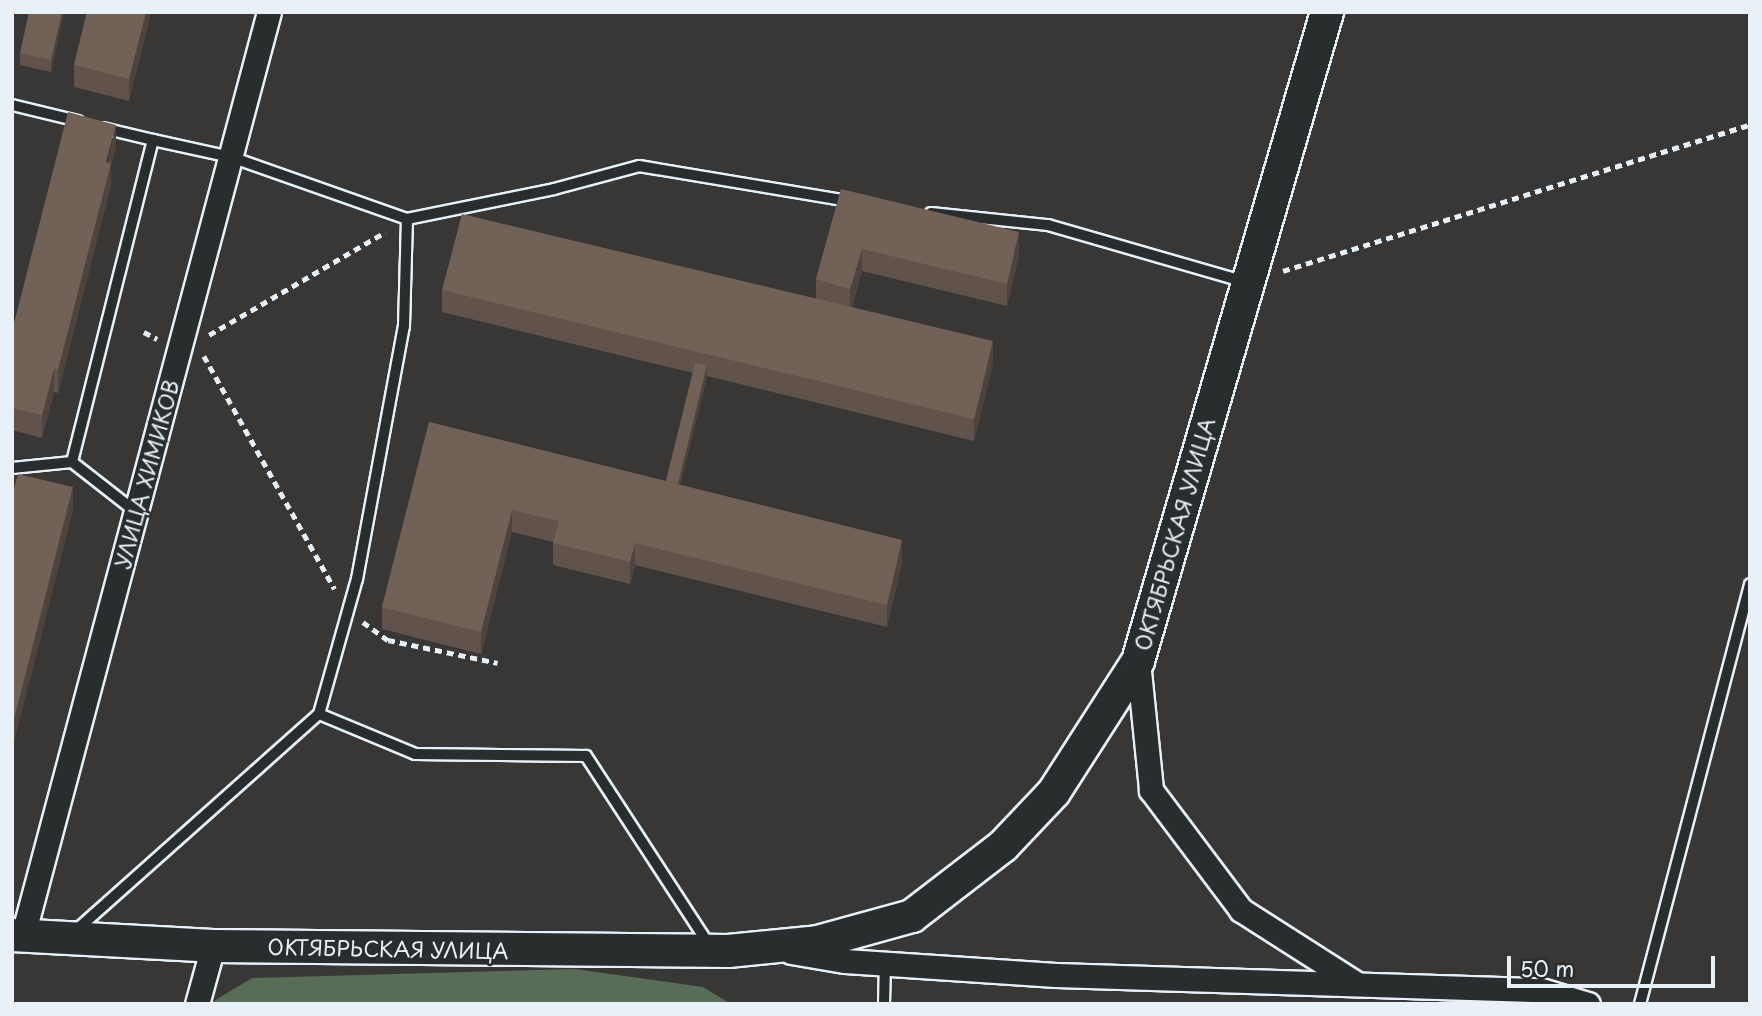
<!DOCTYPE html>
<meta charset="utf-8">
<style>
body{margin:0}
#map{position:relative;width:1762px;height:1016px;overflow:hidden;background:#383736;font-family:"Playpen Sans",sans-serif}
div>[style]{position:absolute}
.green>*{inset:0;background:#586c57}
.path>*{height:4.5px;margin-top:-2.25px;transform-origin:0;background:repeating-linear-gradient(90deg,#e8f1f8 0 7px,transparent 0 12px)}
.roads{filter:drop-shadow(2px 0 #e8f1f8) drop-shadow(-2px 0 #e8f1f8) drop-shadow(0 2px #e8f1f8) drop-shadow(0 -2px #e8f1f8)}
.service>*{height:10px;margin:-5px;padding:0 5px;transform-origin:5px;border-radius:5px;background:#2a2d2e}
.minor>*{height:23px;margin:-11.5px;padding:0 11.5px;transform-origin:11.5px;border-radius:11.5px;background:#2a2d2e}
.secondary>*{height:32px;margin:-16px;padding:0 16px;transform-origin:16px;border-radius:16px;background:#2a2d2e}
.wall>*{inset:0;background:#61534b}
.shaded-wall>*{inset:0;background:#4f443d}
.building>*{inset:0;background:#716157}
span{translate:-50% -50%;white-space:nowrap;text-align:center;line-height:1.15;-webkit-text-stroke:5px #2a2d2e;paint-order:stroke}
.street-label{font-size:21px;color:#e8f1f8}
.frame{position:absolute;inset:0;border:14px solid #e8f1f8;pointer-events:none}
.scale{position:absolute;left:1507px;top:956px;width:208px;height:32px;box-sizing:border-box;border:4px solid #e8f1f8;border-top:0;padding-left:9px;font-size:21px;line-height:24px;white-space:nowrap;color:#e8f1f8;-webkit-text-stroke:5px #2a2d2e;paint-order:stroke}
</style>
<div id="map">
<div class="green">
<i style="clip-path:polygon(575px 969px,703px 987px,731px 1004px,209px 1004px,252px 978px)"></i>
</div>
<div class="path">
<i style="left:1283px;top:271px;width:489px;rotate:-17.4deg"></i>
<i style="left:144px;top:332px;width:15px;rotate:28deg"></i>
<i style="left:209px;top:335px;width:204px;rotate:-30.3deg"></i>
<i style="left:204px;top:356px;width:267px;rotate:60.7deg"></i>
<i style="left:363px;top:622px;width:31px;rotate:36deg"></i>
<i style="left:388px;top:640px;width:112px;rotate:11.8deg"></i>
</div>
<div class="roads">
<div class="service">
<i style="left:12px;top:105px;width:68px;rotate:13.6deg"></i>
<i style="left:103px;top:128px;width:51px;rotate:13.5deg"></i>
<i style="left:931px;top:213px;width:118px;rotate:5.9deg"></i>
<i style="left:1048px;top:225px;width:206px;rotate:16.1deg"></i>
<i style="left:12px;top:468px;width:60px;rotate:-5.7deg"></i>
<i style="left:136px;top:512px;width:81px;rotate:-142deg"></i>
<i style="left:72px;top:462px;width:332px;rotate:-75.9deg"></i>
<i style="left:153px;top:140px;width:80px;rotate:12.3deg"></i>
<i style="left:231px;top:157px;width:187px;rotate:19.4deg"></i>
<i style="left:407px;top:219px;width:150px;rotate:-11.5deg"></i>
<i style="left:554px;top:189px;width:88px;rotate:-15.1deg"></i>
<i style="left:639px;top:166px;width:213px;rotate:9.5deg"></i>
<i style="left:319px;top:714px;width:104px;rotate:22.6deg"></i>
<i style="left:415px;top:754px;width:171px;rotate:0.7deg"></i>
<i style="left:586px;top:756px;width:225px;rotate:56.9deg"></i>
<i style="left:73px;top:933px;width:329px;rotate:-41.7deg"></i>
<i style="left:319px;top:714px;width:140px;rotate:-74.3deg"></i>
<i style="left:357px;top:579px;width:257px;rotate:-79.5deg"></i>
<i style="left:404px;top:326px;width:107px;rotate:-88.4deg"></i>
<i style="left:884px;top:1004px;width:41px;rotate:-88.6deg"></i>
<i style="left:1640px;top:1004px;width:434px;rotate:-75.3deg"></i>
</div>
<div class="minor">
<i style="left:1138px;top:661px;width:130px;rotate:84.2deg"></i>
<i style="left:1151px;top:790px;width:150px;rotate:53.1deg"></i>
<i style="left:1241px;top:910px;width:134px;rotate:32.5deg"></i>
<i style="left:23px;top:935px;width:955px;rotate:-75.08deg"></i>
<i style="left:791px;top:952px;width:55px;rotate:9.5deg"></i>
<i style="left:845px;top:961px;width:211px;rotate:3.8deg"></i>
<i style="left:1056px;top:975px;width:485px;rotate:1.8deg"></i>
<i style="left:1541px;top:990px;width:49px;rotate:16.6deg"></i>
<i style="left:197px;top:1004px;width:60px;rotate:-74.6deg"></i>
</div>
<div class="secondary">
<i style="left:12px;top:935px;width:201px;rotate:3.1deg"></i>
<i style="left:213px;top:946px;width:515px;rotate:0.56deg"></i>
<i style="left:728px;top:951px;width:90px;rotate:-5.7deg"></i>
<i style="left:818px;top:942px;width:98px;rotate:-15.5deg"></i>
<i style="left:912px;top:916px;width:115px;rotate:-37.6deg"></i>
<i style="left:1003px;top:846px;width:74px;rotate:-46.6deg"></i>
<i style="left:1054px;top:792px;width:156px;rotate:-57.3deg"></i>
<i style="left:1138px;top:661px;width:676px;rotate:-73.76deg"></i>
</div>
</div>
<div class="wall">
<i style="clip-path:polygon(64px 12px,51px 72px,20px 65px,20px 53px)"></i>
<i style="clip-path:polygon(87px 12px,151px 12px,129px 101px,74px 87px,74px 65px)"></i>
<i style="clip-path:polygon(116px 147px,111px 164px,111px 185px,58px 393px,54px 392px,42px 438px,12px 430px,12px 331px)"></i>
<i style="clip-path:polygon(841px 189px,1019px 255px,1007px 306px,862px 271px,852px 307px,993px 363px,974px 441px,707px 376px,680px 485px,902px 563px,887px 627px,635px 565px,630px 584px,553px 565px,553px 542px,512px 532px,481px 654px,382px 629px,382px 607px,429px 422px,666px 481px,693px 373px,442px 312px,442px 290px,816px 299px,816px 279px)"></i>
</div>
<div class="shaded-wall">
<i style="clip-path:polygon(62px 12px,64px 12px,51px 72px,51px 60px)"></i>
<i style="clip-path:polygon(146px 12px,151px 12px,129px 101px,129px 79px)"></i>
<i style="clip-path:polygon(116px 125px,116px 147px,111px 164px,111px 185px,58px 393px,58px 370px)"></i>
<i style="clip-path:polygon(1019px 232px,1019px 255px,1007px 306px,1007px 284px)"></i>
<i style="clip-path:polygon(862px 249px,862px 271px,850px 312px,850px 289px)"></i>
<i style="clip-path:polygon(993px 341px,993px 363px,974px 441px,974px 419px)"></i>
<i style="clip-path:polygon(707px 365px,707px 377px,675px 507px,675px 495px)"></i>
<i style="clip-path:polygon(54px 369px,54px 392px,42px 438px,42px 415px)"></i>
<i style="clip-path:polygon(73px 487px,73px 510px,12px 751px,12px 728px)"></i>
<i style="clip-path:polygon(512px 510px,512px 532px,481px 654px,481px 632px)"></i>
<i style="clip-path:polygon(902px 540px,902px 563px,887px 627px,887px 605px)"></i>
<i style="clip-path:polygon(635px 543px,635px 565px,630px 584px,630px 562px)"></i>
</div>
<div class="building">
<i style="clip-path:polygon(29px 12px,62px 12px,51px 60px,20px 53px)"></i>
<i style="clip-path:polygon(87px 12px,146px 12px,129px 79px,74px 65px)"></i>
<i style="clip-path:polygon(68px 112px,116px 125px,106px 162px,111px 163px,58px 370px,54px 369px,42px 415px,12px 408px,12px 331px)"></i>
<i style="clip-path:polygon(841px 189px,1019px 232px,1007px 284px,862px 249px,850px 289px,816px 279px)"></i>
<i style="clip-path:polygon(462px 214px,993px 341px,974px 419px,442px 290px)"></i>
<i style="clip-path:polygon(695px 363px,707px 365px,678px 484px,666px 481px)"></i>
<i style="clip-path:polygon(429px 422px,902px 540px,887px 605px,635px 543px,630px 562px,553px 543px,559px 521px,512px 510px,481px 632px,382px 607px)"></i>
<i style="clip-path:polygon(18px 474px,73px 487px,12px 728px,12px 495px)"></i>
</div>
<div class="street-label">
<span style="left:146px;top:474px;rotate:-75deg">УЛИЦА ХИМИКОВ</span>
<span style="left:1174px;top:534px;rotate:-74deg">ОКТЯБРЬСКАЯ УЛИЦА</span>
<span style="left:388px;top:948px;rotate:1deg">ОКТЯБРЬСКАЯ УЛИЦА</span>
</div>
<div class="frame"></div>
<div class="scale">50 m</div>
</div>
